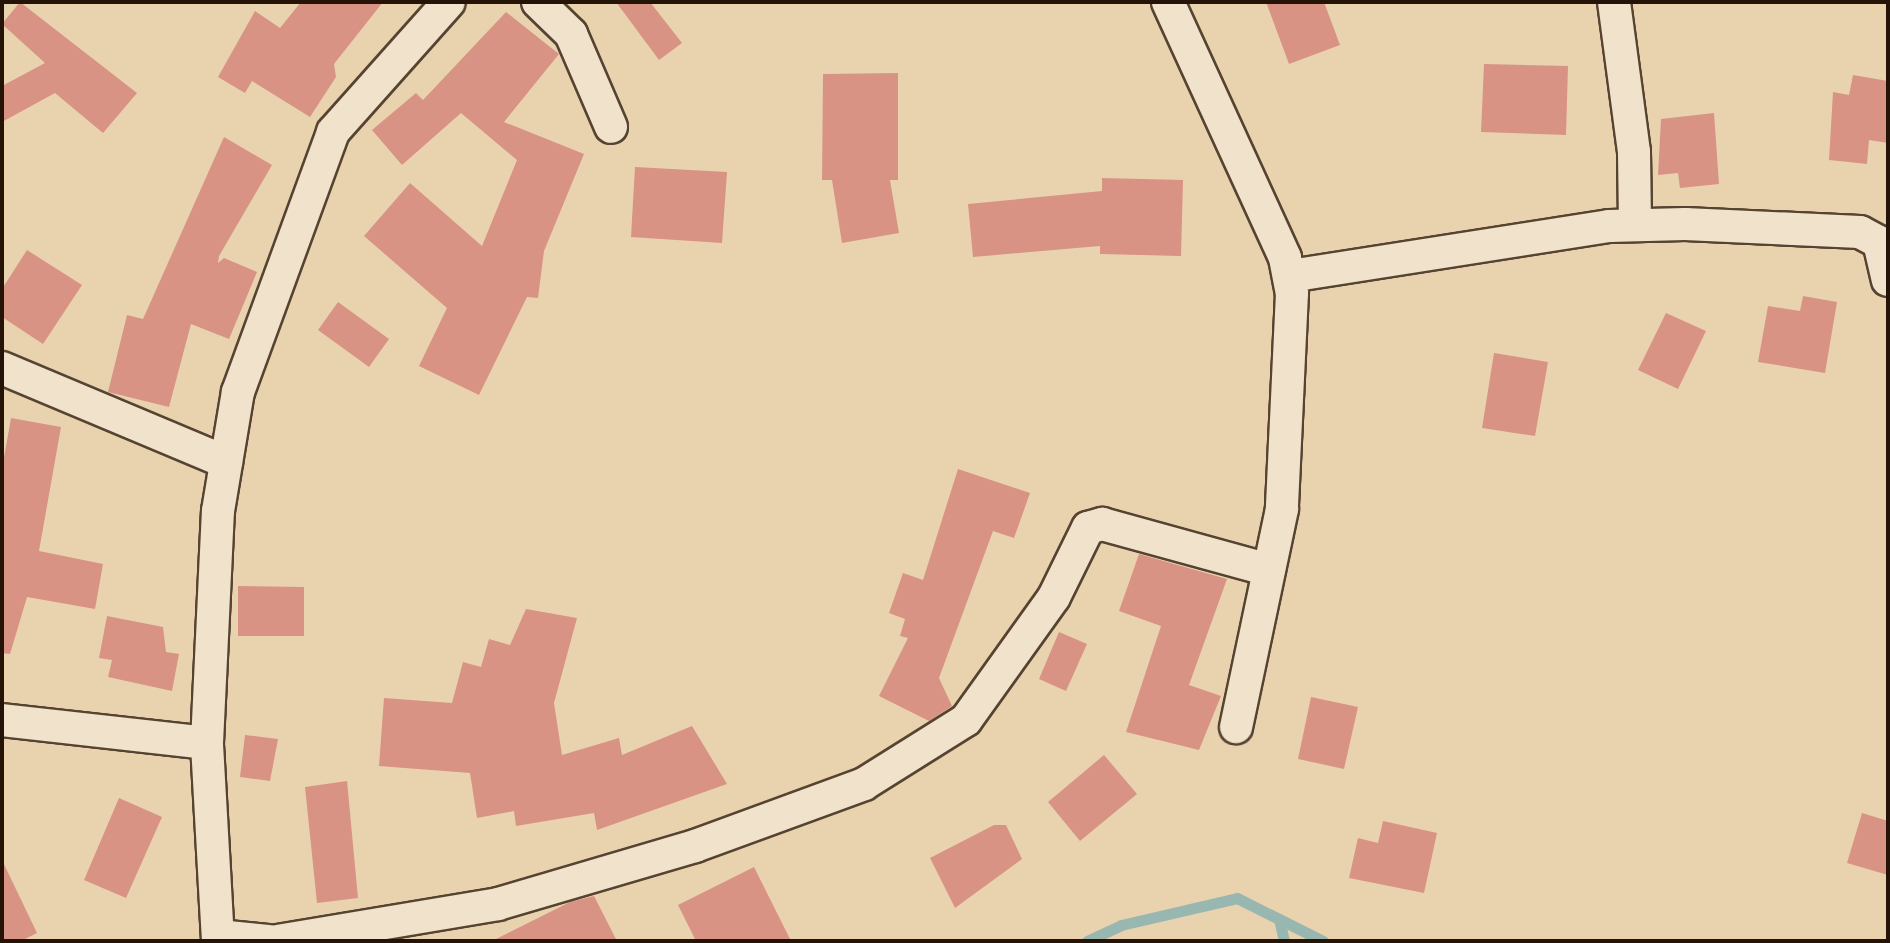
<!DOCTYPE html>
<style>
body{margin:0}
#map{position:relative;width:1890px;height:943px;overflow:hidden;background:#e9d3af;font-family:"IM FELL English",serif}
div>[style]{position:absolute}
.stream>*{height:11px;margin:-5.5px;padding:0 5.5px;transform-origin:5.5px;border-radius:5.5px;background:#99b7b1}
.building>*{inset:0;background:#d89385}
.roads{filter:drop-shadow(2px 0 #564331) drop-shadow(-2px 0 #564331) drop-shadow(0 2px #564331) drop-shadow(0 -2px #564331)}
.minor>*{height:32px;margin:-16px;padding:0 16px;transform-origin:16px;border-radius:16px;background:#f1e2cb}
span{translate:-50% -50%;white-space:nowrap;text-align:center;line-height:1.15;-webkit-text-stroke:7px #f1e2cb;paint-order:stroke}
.frame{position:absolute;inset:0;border:4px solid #251307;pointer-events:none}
</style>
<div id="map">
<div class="stream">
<i style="left:1279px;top:919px;width:23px;rotate:77deg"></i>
<i style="left:1087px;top:941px;width:38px;rotate:-25deg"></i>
<i style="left:1121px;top:925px;width:119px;rotate:-13.1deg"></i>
<i style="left:1237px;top:898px;width:96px;rotate:26.6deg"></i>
</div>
<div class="building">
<i style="clip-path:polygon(20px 2px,137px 93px,103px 133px,55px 93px,2px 122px,2px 86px,45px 63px,2px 24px)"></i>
<i style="clip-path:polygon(301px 2px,383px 2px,334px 64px,336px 77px,310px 117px,252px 81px,245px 93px,218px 77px,255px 11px,280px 28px)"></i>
<i style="clip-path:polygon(616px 2px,650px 2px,682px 43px,659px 60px)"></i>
<i style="clip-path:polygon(1266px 2px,1324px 2px,1340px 45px,1289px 64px)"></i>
<i style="clip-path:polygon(506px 12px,559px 54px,504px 122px,584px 154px,544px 251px,538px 298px,527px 297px,479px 395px,419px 366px,447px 308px,364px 236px,410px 183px,482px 246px,517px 160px,461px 113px,402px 165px,372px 130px,416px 93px,423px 100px)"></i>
<i style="clip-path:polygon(1484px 64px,1568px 66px,1566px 135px,1481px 132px)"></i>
<i style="clip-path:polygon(898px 73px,898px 180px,890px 180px,899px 233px,842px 243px,832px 180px,822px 180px,823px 74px)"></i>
<i style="clip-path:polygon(1853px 75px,1888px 81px,1888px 143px,1869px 140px,1867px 164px,1829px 160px,1833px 92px,1849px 95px)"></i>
<i style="clip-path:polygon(1714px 113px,1719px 184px,1680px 188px,1678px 173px,1658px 175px,1661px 119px)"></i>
<i style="clip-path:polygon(224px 137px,272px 165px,219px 256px,218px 263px,224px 258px,257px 272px,229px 339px,191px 324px,169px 407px,108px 392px,127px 315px,143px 319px)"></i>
<i style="clip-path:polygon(635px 167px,727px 172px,722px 243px,631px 237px)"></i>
<i style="clip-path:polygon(1102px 178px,1183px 180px,1181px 256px,1100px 254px,1100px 246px,973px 257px,968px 204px,1102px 191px)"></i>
<i style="clip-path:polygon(27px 250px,82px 285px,43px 344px,2px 317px,2px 289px)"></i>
<i style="clip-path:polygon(1803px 296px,1837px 302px,1825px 373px,1758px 362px,1768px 306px,1800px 311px)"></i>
<i style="clip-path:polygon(338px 302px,389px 339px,369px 367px,318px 330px)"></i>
<i style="clip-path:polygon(1666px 313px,1706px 331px,1678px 389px,1638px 370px)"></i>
<i style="clip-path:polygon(1494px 353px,1548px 362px,1535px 436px,1482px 428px)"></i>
<i style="clip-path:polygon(11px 418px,61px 427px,39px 551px,103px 564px,95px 609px,27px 597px,10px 654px,2px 653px,2px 469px)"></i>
<i style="clip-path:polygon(958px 469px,1030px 493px,1014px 538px,993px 531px,939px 678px,952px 706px,929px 721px,879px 696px,908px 638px,900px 636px,905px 619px,889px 613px,903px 573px,923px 580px)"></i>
<i style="clip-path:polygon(1139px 554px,1227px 579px,1189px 685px,1221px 696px,1199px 750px,1126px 732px,1161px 626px,1119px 611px)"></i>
<i style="clip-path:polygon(238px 586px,304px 587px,304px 636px,238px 636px)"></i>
<i style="clip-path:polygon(526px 609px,577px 618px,554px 703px,562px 755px,619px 738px,622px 755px,692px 726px,727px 784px,597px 830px,594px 813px,516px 826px,514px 811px,477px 818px,470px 773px,379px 766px,384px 698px,452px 703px,463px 662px,481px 667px,489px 639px,510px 645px)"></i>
<i style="clip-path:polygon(107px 616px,163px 627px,166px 652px,179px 654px,172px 691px,108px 677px,112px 660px,99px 658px)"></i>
<i style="clip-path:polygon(1059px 632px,1087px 644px,1066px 691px,1039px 679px)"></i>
<i style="clip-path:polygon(1311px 697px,1358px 707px,1344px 769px,1298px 759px)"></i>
<i style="clip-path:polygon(245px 735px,278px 739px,270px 781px,240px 777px)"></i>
<i style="clip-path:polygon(1104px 755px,1137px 794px,1080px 841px,1048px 802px)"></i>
<i style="clip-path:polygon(347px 781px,358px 898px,317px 903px,305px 787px)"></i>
<i style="clip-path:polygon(119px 798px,162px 817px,126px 898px,84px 880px)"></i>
<i style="clip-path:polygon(1862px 813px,1888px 821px,1888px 875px,1847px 863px)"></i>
<i style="clip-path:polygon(1383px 821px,1437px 833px,1424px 893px,1349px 878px,1358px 838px,1378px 843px)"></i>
<i style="clip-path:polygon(994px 825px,1006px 825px,1022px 859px,955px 908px,930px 858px)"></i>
<i style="clip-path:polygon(2px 860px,37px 933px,21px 941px,2px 941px)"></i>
<i style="clip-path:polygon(754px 867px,791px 941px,696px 941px,678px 905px)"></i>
<i style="clip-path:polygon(594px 896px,617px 941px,492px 941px,570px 902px)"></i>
</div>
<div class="roads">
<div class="minor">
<i style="left:538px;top:2px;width:46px;rotate:44.1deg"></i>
<i style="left:571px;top:34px;width:101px;rotate:66.7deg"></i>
<i style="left:1168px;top:2px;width:281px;rotate:65.4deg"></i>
<i style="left:1285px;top:258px;width:36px;rotate:79deg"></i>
<i style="left:1292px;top:293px;width:216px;rotate:92.7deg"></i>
<i style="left:1282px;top:509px;width:223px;rotate:101.9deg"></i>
<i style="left:1614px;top:2px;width:151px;rotate:82.4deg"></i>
<i style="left:1634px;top:152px;width:73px;rotate:89.2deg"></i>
<i style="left:1290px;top:276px;width:323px;rotate:-8.9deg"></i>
<i style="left:1609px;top:226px;width:76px;rotate:-1.5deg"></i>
<i style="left:1685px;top:224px;width:175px;rotate:2.6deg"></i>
<i style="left:1860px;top:232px;width:21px;rotate:28deg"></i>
<i style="left:1879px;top:242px;width:39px;rotate:77deg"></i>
<i style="left:2px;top:368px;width:243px;rotate:22.8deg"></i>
<i style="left:2px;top:720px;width:206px;rotate:6.4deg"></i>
<i style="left:218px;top:936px;width:50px;rotate:5.7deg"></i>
<i style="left:218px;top:941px;width:198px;rotate:-93.2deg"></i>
<i style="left:207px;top:743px;width:232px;rotate:-87.3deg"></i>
<i style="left:218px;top:511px;width:121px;rotate:-80.5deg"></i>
<i style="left:238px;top:392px;width:277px;rotate:-69.9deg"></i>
<i style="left:333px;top:132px;width:174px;rotate:-48.3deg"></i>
<i style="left:278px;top:941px;width:223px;rotate:-9.5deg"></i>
<i style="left:498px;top:904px;width:205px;rotate:-16.4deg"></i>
<i style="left:695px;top:846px;width:180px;rotate:-20.1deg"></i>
<i style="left:864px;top:784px;width:120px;rotate:-32.1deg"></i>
<i style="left:966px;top:720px;width:151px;rotate:-54.4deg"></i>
<i style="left:1054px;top:597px;width:77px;rotate:-63.8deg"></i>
<i style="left:1088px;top:528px;width:15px;rotate:-16deg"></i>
<i style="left:1102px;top:524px;width:173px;rotate:15.4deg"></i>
</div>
</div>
<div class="frame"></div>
</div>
